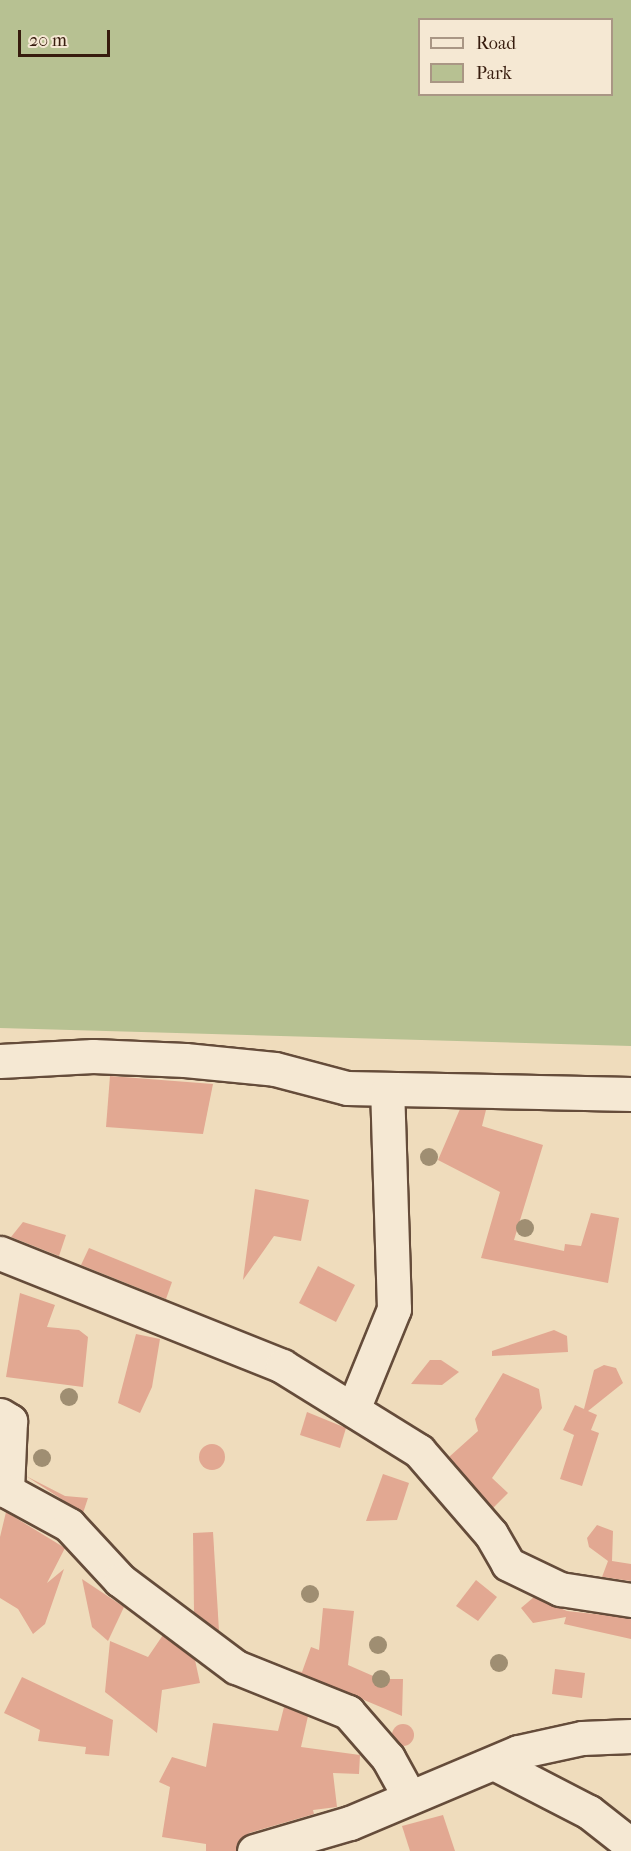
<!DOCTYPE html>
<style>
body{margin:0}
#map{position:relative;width:631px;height:1851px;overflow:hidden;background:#efdcbc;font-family:"IM FELL French Canon",serif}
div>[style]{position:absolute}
.green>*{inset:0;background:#b7c192}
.building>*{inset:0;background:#e2a892}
.round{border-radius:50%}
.roads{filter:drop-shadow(2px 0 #654c3a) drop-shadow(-2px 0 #654c3a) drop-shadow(0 2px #654c3a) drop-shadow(0 -2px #654c3a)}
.minor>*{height:33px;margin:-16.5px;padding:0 16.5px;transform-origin:16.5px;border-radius:16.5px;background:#f5e8d3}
.trees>*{width:18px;height:18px;margin:-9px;border-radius:50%;background:#9f8e72}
span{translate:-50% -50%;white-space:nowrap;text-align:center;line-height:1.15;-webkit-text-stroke:5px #f5e8d3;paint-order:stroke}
.legend{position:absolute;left:418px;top:18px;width:195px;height:78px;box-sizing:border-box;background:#f5e8d3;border:2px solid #a99684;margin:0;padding:8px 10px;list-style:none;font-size:18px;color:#371c0e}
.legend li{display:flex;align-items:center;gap:12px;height:30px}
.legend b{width:30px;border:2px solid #a99684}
.scale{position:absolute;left:18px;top:30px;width:92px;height:27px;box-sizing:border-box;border:3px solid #371c0e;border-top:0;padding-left:8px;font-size:18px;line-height:21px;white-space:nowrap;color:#371c0e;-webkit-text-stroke:4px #f5e8d3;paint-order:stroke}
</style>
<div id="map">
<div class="green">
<i style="clip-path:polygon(evenodd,0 0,631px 0,631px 1046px,0 1028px,0 0,420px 20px,612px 20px,612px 94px,420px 94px,420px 20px)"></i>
</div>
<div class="building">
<i style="clip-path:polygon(110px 1076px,213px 1084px,203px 1134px,106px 1127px)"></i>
<i style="clip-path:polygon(460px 1109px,486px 1110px,482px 1126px,543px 1145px,514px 1240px,564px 1251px,565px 1244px,581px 1246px,591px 1213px,619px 1218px,608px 1283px,481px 1258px,500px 1192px,438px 1160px)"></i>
<i style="clip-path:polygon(255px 1189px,309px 1200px,301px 1241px,274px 1236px,243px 1280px)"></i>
<i style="clip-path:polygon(23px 1222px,66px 1235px,59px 1256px,11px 1237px)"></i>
<i style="clip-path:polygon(89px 1248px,172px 1282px,166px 1299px,81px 1265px)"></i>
<i style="clip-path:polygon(318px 1266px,355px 1285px,336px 1322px,299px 1303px)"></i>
<i style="clip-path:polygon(20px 1293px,55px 1305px,47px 1327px,79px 1330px,88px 1337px,83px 1387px,6px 1377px)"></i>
<i style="clip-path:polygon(554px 1330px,567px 1336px,568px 1352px,492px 1356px,492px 1351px)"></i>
<i style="clip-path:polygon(136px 1334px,160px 1339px,152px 1387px,140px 1413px,118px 1403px)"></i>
<i style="clip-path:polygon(430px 1360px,441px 1360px,459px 1372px,442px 1385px,411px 1384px)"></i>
<i style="clip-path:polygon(604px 1365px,616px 1368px,623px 1383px,588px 1411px,597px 1415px,591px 1430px,599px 1433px,582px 1486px,560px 1479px,574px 1435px,563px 1430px,575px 1405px,584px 1409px,594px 1370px)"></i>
<i style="clip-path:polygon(503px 1373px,539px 1389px,542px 1408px,492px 1478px,508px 1493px,493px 1508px,449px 1457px,478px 1431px,475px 1419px)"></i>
<i style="clip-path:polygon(307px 1412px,346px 1428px,340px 1448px,300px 1435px)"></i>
<i class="round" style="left:199px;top:1444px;width:26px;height:26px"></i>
<i style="clip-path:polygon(383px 1474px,409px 1483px,397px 1520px,366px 1521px)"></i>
<i style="clip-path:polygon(26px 1476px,65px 1496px,88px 1498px,83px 1513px)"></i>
<i style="clip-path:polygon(6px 1512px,65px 1548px,47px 1583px,64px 1569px,45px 1624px,33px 1634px,18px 1609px,0 1598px,0 1537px)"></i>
<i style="clip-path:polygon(597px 1525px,613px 1531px,612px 1561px,631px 1564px,631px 1581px,602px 1577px,608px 1561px,589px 1547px,587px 1538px)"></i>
<i style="clip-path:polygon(213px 1532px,219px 1631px,194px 1612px,193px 1533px)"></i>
<i style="clip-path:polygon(82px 1579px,124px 1607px,108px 1641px,92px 1627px)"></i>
<i style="clip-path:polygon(476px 1580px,497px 1597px,478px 1621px,456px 1606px)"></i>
<i style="clip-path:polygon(534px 1597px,567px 1611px,631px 1618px,631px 1639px,564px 1624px,566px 1617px,533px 1623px,521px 1608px)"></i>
<i style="clip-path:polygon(323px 1608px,354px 1611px,348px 1665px,380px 1679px,403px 1679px,402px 1716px,293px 1670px,302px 1672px,311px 1647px,319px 1650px)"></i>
<i style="clip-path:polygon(163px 1635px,195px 1660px,200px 1683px,162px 1690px,157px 1733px,105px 1692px,110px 1641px,148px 1657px)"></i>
<i style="clip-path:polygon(555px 1669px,585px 1673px,582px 1698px,552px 1694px)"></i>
<i style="clip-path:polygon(22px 1677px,113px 1720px,109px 1756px,85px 1754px,86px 1747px,38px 1741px,40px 1730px,4px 1713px)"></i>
<i style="clip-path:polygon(284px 1707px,308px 1716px,301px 1747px,360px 1755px,359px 1774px,333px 1773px,337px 1807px,313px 1810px,314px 1814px,249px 1833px,236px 1851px,206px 1851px,206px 1844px,162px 1837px,170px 1787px,159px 1782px,172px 1757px,206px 1767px,213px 1723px,278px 1731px)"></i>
<i class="round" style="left:392px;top:1724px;width:22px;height:22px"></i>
<i style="clip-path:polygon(443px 1815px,455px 1851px,410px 1851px,402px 1826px)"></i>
</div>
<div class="roads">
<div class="minor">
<i style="left:0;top:1061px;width:93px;rotate:-3.1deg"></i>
<i style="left:93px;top:1056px;width:92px;rotate:2.5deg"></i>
<i style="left:185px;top:1060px;width:90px;rotate:5.7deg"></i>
<i style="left:275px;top:1069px;width:74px;rotate:14.8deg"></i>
<i style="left:347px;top:1088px;width:284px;rotate:1.2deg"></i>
<i style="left:0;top:1253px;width:304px;rotate:21.8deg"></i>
<i style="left:282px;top:1366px;width:161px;rotate:31.8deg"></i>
<i style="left:419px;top:1451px;width:110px;rotate:49.1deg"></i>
<i style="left:491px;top:1534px;width:34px;rotate:60deg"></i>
<i style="left:508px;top:1564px;width:58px;rotate:25.7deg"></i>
<i style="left:560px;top:1589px;width:72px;rotate:8.8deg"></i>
<i style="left:354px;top:1407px;width:106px;rotate:-67.8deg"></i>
<i style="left:394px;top:1309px;width:218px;rotate:-91.8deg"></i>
<i style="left:0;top:1415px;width:12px;rotate:31deg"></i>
<i style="left:10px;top:1421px;width:70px;rotate:92.5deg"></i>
<i style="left:7px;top:1491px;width:71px;rotate:28.7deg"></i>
<i style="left:69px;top:1525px;width:75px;rotate:47.2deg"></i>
<i style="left:120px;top:1580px;width:145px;rotate:36.9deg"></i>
<i style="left:236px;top:1667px;width:121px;rotate:21.9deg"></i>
<i style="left:348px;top:1712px;width:61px;rotate:49deg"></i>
<i style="left:388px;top:1758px;width:43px;rotate:61.1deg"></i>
<i style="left:494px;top:1763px;width:107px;rotate:27.3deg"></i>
<i style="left:589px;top:1812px;width:53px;rotate:38.2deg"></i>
<i style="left:254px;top:1851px;width:100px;rotate:-16.3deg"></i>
<i style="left:350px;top:1823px;width:182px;rotate:-22.9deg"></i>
<i style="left:518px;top:1752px;width:66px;rotate:-12.3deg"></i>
<i style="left:582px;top:1738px;width:49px;rotate:-2.3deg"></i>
</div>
</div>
<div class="trees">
<i style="left:429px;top:1157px"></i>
<i style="left:525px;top:1228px"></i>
<i style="left:69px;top:1397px"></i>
<i style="left:42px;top:1458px"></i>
<i style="left:310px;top:1594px"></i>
<i style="left:378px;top:1645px"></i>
<i style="left:499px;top:1663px"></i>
<i style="left:381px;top:1679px"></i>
</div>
<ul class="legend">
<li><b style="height:8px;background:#f5e8d3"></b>Road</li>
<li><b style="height:16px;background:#b7c192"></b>Park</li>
</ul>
<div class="scale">20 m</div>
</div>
